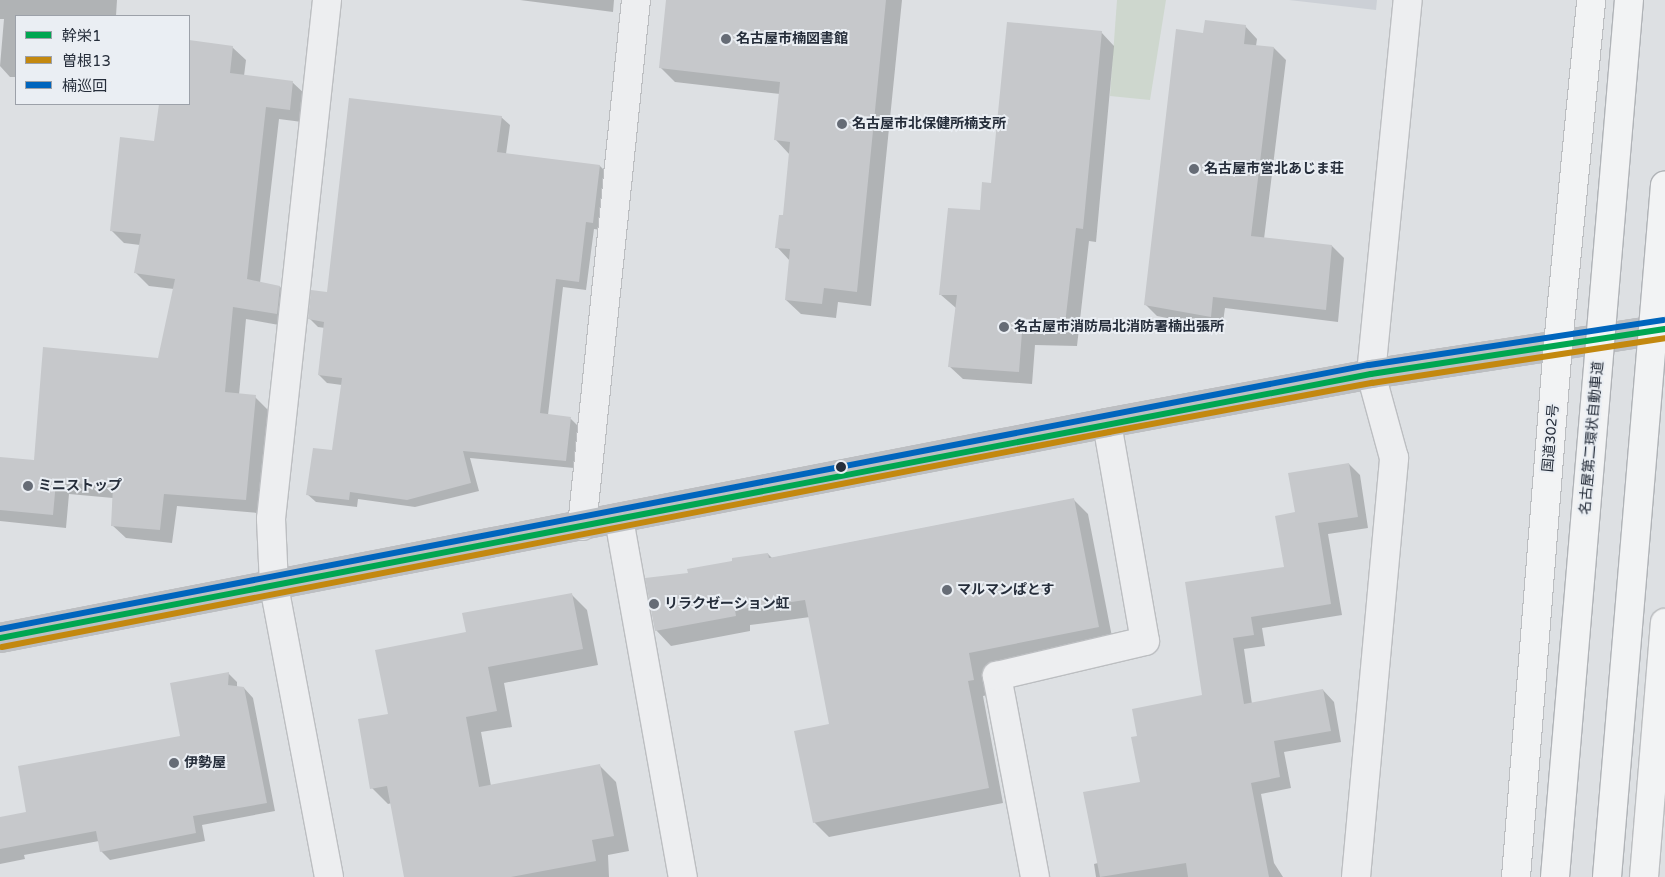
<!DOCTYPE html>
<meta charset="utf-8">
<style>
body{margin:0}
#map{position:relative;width:1665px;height:877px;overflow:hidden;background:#dde0e3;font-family:"Varela Round","Noto Sans JP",sans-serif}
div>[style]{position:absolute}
.built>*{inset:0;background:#ccd0d6}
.green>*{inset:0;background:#ced7ce}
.shadow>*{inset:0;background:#0003}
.building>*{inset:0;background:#c6c8cb}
.roads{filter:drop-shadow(1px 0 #bcbec1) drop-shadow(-1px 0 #bcbec1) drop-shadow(0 1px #bcbec1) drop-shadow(0 -1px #bcbec1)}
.minor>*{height:28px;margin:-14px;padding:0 14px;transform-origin:14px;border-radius:14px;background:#edeef0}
.secondary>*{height:28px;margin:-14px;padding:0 14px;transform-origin:14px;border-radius:14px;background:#bcbfc3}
.trunk>*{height:28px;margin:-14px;padding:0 14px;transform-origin:14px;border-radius:14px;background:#f2f3f4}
.bridges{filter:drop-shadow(1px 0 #b0b3b7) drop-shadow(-1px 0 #b0b3b7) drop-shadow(0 1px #b0b3b7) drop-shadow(0 -1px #b0b3b7)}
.motorway-bridge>*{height:28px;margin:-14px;padding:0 14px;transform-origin:14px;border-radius:14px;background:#f2f3f4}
.bus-1>*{height:6px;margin:-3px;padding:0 3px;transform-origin:3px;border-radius:3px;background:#00a651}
.bus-2>*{height:6px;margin:-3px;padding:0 3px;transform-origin:3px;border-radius:3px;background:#c3880f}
.bus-3>*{height:6px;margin:-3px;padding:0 3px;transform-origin:3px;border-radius:3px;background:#0065bd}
.dots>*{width:14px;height:14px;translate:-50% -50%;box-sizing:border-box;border:2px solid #eaeef3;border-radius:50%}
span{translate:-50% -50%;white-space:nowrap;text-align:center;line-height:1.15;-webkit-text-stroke:4px #eaeef3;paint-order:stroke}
.poi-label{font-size:14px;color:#262e3b;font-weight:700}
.left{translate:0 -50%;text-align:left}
.street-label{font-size:14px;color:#262e3b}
.legend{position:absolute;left:15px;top:15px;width:175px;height:90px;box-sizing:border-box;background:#eaeef3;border:1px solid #9ca1a9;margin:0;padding:6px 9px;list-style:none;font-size:15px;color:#262e3b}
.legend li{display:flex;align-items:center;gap:10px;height:25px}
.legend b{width:25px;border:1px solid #9ca1a9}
</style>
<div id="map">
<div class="built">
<i style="clip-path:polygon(1289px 0,1377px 0,1376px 10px)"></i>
</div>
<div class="green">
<i style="clip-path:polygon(1117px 0,1166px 0,1150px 100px,1110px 96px)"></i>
</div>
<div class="shadow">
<i style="clip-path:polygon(0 0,117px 0,116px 16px,16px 16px,16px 77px,10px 77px,0 66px,4px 19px,0 19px)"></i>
<i style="clip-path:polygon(520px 0,614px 0,613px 12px)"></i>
<i style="clip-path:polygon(668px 0,902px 0,871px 306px,838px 302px,836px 318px,801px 314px,786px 300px,790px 261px,777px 247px,784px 216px,790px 155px,776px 140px,780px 94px,675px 82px,660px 67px)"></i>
<i style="clip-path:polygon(1245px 26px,1257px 39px,1256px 46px,1274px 48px,1286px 60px,1264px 239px,1332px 246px,1344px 258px,1338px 322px,1225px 308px,1222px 329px,1157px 316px,1145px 304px,1204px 34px)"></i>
<i style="clip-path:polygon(1101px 32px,1114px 46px,1096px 242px,1089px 241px,1077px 346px,1035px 345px,1032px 384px,963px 379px,949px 366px,956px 308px,941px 295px,993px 184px)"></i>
<i style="clip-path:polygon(189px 42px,232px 47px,246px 60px,244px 76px,292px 82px,306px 95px,302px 122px,279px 119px,260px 283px,280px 287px,293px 300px,290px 327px,246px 319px,239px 395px,255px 397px,268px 410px,258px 513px,177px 506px,172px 543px,126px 538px,112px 525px,113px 498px,69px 494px,66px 528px,0 521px,0 458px,35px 462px,159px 360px,174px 289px,149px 286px,136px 273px,140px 245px,124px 243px,111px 230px,156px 143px,160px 104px,189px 104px)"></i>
<i style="clip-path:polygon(501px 117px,510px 125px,506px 154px,600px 166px,608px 174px,601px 230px,594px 229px,586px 290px,563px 287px,548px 415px,571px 419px,579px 427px,574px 468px,470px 458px,479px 491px,415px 507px,358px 499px,357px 507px,316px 502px,307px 494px,333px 451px,342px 385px,327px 383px,319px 375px,325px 328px,318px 327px,310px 319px,328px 293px)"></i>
<i style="clip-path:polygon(1349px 464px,1360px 475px,1368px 528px,1328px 534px,1342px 615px,1262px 628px,1265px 646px,1244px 649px,1252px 704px,1323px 690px,1334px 702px,1341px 742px,1284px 752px,1291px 788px,1261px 794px,1274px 863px,1283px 877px,1096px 877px,1094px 864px,1098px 863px,1141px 783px,1139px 737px,1203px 696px,1187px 583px,1286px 568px,1296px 513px)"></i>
<i style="clip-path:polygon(1073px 499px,1088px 514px,1113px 642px,983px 668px,988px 695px,983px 696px,1003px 803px,829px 837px,814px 822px,831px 725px,810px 617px,750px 625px,750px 631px,671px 646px,656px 630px,689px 574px,768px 554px,772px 558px)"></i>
<i style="clip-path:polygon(571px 594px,587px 610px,598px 665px,504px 683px,512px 727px,481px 732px,491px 786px,600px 766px,616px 782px,629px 851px,608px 855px,609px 877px,406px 877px,392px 803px,388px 804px,372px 788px,389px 715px,467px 633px)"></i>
<i style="clip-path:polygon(228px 673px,237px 682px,237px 688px,244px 688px,253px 698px,275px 811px,202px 825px,205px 841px,110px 860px,101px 851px,99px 841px,24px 855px,25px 859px,0 864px,0 819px,28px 813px,182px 737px)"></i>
</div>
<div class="building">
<i style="clip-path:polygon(666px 0,886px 0,857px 292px,824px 288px,822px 304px,785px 300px,790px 249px,775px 248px,779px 215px,783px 215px,790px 142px,774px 140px,780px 82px,659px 68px)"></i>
<i style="clip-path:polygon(1205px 20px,1246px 25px,1244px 44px,1274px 47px,1251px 236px,1332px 245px,1326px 310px,1213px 297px,1211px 317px,1144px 305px,1176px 29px,1203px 33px)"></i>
<i style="clip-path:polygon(1007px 22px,1102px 31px,1083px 229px,1076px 228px,1064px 333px,1022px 332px,1019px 372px,948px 367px,957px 295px,939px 295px,948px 208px,980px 210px,982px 182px,991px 183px)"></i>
<i style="clip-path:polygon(189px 40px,233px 46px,230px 73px,293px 81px,290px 110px,266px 107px,247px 279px,280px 286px,277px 314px,233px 307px,225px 392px,256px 395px,246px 500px,164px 494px,160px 530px,111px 526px,113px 486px,56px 482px,53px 515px,0 510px,0 457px,34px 460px,43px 347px,158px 358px,175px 279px,134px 273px,141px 234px,110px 231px,120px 137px,154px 141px,159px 104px,189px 104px)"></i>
<i style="clip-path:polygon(349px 98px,502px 116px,497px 152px,600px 165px,593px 223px,586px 222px,579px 282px,556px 279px,540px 413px,571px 417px,566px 461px,463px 451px,471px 483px,407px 500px,350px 492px,349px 500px,306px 495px,313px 448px,332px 450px,342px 378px,318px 375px,324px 322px,308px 319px,311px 290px,327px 292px)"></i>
<i style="clip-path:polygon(1349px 463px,1358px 517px,1318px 523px,1331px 604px,1251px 617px,1254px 635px,1233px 638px,1244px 704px,1323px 689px,1331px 731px,1274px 741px,1280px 777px,1251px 783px,1269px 877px,1188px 877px,1186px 863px,1100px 877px,1083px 792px,1140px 782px,1131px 737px,1137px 736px,1132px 709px,1202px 695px,1185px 582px,1284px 567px,1275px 516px,1295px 512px,1288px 473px)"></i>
<i style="clip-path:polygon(1074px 498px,1099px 627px,969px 653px,974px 680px,968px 681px,989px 788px,813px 823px,794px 731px,829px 724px,805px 600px,735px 610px,736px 616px,655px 631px,645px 578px,688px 573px,687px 569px,732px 561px,732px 558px,768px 553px,769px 558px)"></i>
<i style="clip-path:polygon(572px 593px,583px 649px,488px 667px,497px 711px,466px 717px,479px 787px,600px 764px,614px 836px,592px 840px,596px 861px,511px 877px,404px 877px,387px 786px,370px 789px,358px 719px,388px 714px,375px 650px,466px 632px,462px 613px)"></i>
<i style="clip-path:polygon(229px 672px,228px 685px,244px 687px,267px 803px,193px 816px,196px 833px,100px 852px,96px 831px,0 849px,0 817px,26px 812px,18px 766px,180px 736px,170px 683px)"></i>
</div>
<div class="roads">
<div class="minor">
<i style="left:327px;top:0;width:522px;rotate:96.16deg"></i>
<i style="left:271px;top:519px;width:67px;rotate:87.4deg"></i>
<i style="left:274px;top:586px;width:296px;rotate:79.3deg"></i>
<i style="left:619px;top:519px;width:364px;rotate:79.9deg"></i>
<i style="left:582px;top:526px;width:529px;rotate:-84.14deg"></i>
<i style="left:1035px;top:877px;width:205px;rotate:-100.7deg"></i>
<i style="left:997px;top:676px;width:152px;rotate:-13.3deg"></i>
<i style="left:1145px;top:641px;width:221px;rotate:-99.9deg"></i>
<i style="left:1356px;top:877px;width:421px;rotate:-84.8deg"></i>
<i style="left:1394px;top:458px;width:87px;rotate:-105.3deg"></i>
<i style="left:1371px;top:374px;width:376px;rotate:-84.4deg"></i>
</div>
<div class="secondary">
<i style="left:0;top:638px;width:1128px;rotate:-10.99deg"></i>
<i style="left:1107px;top:423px;width:269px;rotate:-10.5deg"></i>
<i style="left:1371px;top:374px;width:297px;rotate:-8.7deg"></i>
</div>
<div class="trunk">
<i style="left:1516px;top:877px;width:534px;rotate:-85.49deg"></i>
<i style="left:1558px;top:345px;width:347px;rotate:-84.5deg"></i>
<i style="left:1644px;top:877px;width:255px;rotate:-85.3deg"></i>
</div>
</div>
<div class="bridges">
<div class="motorway-bridge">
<i style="left:1555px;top:877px;width:880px;rotate:-85.18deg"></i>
<i style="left:1607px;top:877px;width:694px;rotate:-85.21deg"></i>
</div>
</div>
<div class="bus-1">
<i style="left:0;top:638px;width:1396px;rotate:-10.9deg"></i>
<i style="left:1371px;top:374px;width:297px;rotate:-8.7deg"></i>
</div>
<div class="bus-2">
<i style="left:2px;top:647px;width:1128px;rotate:-10.99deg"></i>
<i style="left:1109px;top:432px;width:268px;rotate:-10.6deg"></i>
<i style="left:1372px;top:383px;width:296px;rotate:-8.7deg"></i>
</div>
<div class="bus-3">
<i style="left:0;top:629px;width:1394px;rotate:-10.92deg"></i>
<i style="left:1369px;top:365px;width:298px;rotate:-8.7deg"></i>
</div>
<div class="dots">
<i style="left:726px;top:39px;background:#666c76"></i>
<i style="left:842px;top:124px;background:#666c76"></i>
<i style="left:1194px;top:169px;background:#666c76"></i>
<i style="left:1004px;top:327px;background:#666c76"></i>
<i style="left:841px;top:467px;background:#262e3b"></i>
<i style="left:28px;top:486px;background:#666c76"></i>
<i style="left:947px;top:590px;background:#666c76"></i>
<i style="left:654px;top:604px;background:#666c76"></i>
<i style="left:174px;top:763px;background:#666c76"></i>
</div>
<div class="poi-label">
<span class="left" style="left:736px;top:39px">名古屋市楠図書館</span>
<span class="left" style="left:852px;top:124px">名古屋市北保健所楠支所</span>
<span class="left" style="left:1204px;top:169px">名古屋市営北あじま荘</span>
<span class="left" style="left:1014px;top:327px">名古屋市消防局北消防署楠出張所</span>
<span class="left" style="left:38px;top:486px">ミニストップ</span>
<span class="left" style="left:957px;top:590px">マルマンぱとす</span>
<span class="left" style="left:664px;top:604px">リラクゼーション虹</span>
<span class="left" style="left:184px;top:763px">伊勢屋</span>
</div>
<div class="street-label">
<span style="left:1551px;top:438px;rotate:-85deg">国道302号</span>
<span style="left:1592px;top:438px;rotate:-85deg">名古屋第二環状自動車道</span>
</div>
<ul class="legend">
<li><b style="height:6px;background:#00a651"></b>幹栄1</li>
<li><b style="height:6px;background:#c3880f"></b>曽根13</li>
<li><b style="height:6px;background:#0065bd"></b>楠巡回</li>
</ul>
</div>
